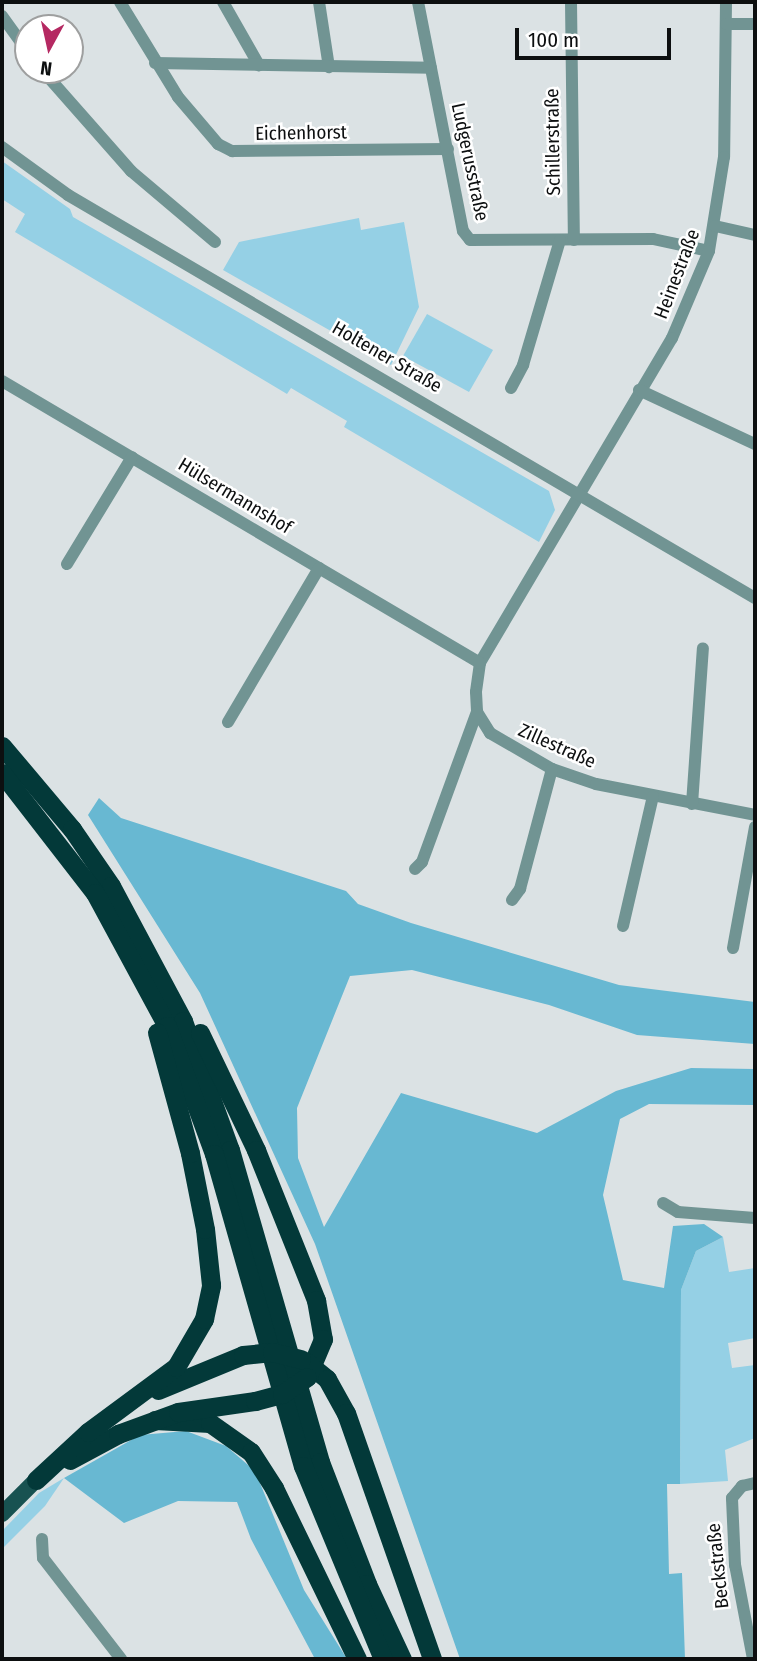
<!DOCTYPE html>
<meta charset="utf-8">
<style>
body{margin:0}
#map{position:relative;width:757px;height:1661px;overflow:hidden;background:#dbe2e4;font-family:"Fira Sans Condensed",sans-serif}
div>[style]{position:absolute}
.green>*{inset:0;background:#95d0e5}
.forest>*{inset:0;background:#68b8d2}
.minor>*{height:12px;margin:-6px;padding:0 6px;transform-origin:6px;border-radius:6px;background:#719493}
.major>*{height:16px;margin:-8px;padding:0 8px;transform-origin:8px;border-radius:8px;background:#185251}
.highway>*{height:19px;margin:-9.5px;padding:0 9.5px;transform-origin:9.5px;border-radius:9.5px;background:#033939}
.highway-bridge>*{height:19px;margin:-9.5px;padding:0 9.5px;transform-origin:9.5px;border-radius:9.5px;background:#033939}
span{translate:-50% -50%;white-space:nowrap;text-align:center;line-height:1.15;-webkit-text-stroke:5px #fff;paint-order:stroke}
.street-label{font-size:19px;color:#0d0f10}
.frame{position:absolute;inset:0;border:4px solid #0d0f10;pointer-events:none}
.north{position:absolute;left:14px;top:14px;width:70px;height:70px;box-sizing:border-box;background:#fff;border:2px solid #9e9f9f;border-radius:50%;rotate:188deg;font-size:19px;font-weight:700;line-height:28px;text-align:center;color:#0d0f10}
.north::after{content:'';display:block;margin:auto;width:24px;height:32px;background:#b52962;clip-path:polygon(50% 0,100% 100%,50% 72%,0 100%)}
.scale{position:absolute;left:515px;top:28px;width:156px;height:32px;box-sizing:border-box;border:4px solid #0d0f10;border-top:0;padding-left:9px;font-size:21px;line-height:24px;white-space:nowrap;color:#0d0f10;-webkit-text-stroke:5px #fff;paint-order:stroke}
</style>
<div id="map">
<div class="green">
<i style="clip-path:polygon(2px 161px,70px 209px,73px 217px,549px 491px,555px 510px,539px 542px,344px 427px,347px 421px,291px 388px,287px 394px,15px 232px,25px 214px,2px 199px)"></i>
<i style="clip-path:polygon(359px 218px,361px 230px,404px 222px,419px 307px,391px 365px,223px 270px,239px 242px)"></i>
<i style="clip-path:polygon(427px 314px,493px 350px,469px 392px,403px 356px)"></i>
<i style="clip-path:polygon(723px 1237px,729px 1272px,755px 1268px,755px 1338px,728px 1343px,732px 1368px,755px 1365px,755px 1438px,725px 1450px,728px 1481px,680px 1484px,681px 1290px,696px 1251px)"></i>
<i style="clip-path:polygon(64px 1478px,45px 1506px,2px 1549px,2px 1531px,39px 1493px)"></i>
</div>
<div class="forest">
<i style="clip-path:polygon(99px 798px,121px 818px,346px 891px,358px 904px,411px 923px,619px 985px,755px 1002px,755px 1044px,637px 1035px,549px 1005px,412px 970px,350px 976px,297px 1108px,298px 1158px,324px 1227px,401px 1093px,537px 1133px,616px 1091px,691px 1068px,755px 1069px,755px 1105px,649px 1104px,620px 1119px,603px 1195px,623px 1280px,664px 1288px,673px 1226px,704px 1224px,723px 1237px,696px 1251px,681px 1290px,680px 1484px,667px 1484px,669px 1574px,682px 1573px,685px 1659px,460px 1659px,315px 1244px,200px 993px,88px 815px)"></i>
<i style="clip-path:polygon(186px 1431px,226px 1446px,255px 1471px,304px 1590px,347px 1659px,315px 1659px,251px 1539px,237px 1502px,178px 1501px,124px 1523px,64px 1478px,140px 1435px)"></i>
</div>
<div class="minor">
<i style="left:120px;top:2px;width:111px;rotate:58.6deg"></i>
<i style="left:178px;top:97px;width:62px;rotate:49.6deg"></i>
<i style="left:218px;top:144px;width:16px;rotate:27deg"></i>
<i style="left:232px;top:151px;width:216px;rotate:-0.5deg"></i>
<i style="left:223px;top:2px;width:73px;rotate:60.3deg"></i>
<i style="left:319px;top:2px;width:66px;rotate:81.3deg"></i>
<i style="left:418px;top:2px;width:233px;rotate:78.9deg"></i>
<i style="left:463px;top:231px;width:11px;rotate:52deg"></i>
<i style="left:470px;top:240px;width:183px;rotate:-0.3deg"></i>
<i style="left:653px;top:239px;width:57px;rotate:12.1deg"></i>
<i style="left:571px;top:2px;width:238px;rotate:89.3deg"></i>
<i style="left:726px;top:2px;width:155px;rotate:90.7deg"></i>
<i style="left:724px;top:157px;width:95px;rotate:99.1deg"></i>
<i style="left:709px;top:251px;width:95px;rotate:113deg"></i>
<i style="left:672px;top:338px;width:377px;rotate:120.6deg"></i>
<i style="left:480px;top:663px;width:29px;rotate:98deg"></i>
<i style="left:476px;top:692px;width:20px;rotate:87deg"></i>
<i style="left:477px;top:712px;width:25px;rotate:58deg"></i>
<i style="left:490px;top:733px;width:72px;rotate:30.1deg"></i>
<i style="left:552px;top:769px;width:46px;rotate:18.8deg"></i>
<i style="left:596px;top:784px;width:162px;rotate:11deg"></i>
<i style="left:2px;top:16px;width:44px;rotate:54.2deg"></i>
<i style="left:726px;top:24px;width:29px"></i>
<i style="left:155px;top:63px;width:276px;rotate:1deg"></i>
<i style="left:42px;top:70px;width:135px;rotate:48.6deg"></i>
<i style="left:131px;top:171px;width:110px;rotate:40.2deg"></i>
<i style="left:2px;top:147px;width:82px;rotate:36deg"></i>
<i style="left:68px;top:195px;width:796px;rotate:30.4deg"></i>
<i style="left:715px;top:226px;width:41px;rotate:12.7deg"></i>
<i style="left:2px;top:381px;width:555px;rotate:30.54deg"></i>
<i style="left:511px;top:388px;width:26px;rotate:-62deg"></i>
<i style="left:523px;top:365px;width:130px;rotate:-73.5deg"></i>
<i style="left:639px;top:390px;width:128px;rotate:25deg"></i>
<i style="left:67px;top:564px;width:125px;rotate:-58.7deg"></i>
<i style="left:228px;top:722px;width:179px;rotate:-59.4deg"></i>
<i style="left:692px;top:804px;width:156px;rotate:-86deg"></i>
<i style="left:415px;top:869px;width:10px;rotate:-45deg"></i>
<i style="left:422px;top:862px;width:160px;rotate:-69.9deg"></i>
<i style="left:512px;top:900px;width:14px;rotate:-54deg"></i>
<i style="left:520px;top:889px;width:124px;rotate:-75.1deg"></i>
<i style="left:623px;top:926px;width:133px;rotate:-77deg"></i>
<i style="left:733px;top:948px;width:123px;rotate:-79.7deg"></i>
<i style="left:663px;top:1203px;width:17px;rotate:31deg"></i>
<i style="left:678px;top:1212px;width:77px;rotate:4.5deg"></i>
<i style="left:42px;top:1539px;width:19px;rotate:87deg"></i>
<i style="left:43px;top:1558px;width:128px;rotate:52.3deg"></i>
<i style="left:753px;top:1659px;width:96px;rotate:-100.8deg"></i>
<i style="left:735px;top:1565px;width:67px;rotate:-92.6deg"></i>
<i style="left:732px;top:1498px;width:16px;rotate:-50deg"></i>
<i style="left:742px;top:1486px;width:13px;rotate:-13deg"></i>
</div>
<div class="major">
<i style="left:2px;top:1514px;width:48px;rotate:-45deg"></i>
</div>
<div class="highway">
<i style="left:2px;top:746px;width:109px;rotate:49.9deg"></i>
<i style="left:72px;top:829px;width:69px;rotate:55.6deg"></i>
<i style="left:111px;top:886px;width:153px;rotate:61.9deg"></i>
<i style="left:183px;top:1021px;width:137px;rotate:70deg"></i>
<i style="left:230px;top:1150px;width:325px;rotate:73.9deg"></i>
<i style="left:320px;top:1462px;width:131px;rotate:68.9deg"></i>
<i style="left:367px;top:1584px;width:83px;rotate:65deg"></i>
<i style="left:2px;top:773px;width:152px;rotate:52.2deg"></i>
<i style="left:95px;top:893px;width:151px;rotate:61.6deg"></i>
<i style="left:167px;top:1026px;width:136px;rotate:69.8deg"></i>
<i style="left:214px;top:1154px;width:324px;rotate:74.1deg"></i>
<i style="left:303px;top:1466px;width:209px;rotate:67.5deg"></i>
<i style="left:200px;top:1033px;width:130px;rotate:64.4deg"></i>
<i style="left:256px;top:1150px;width:162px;rotate:68.2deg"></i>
<i style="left:316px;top:1300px;width:40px;rotate:80deg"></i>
<i style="left:323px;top:1339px;width:41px;rotate:112.8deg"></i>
<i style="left:306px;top:1362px;width:27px;rotate:39deg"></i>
<i style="left:327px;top:1379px;width:39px;rotate:61deg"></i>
<i style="left:346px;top:1413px;width:261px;rotate:70.7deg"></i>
<i style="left:158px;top:1390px;width:92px;rotate:-22.4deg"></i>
<i style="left:155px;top:1420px;width:55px;rotate:3.1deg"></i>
<i style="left:210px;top:1423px;width:50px;rotate:35.3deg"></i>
<i style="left:251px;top:1452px;width:43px;rotate:57.4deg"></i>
<i style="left:274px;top:1488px;width:190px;rotate:64.1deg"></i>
<i style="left:70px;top:1460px;width:55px;rotate:-28.4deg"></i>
<i style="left:118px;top:1434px;width:64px;rotate:-20.1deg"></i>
<i style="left:178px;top:1412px;width:78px;rotate:-8.1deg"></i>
<i style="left:36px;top:1480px;width:71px;rotate:-42.7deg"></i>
<i style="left:88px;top:1432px;width:109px;rotate:-36.5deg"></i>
<i style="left:176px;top:1367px;width:56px;rotate:-59.7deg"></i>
<i style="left:204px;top:1319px;width:35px;rotate:-78deg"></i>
<i style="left:211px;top:1285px;width:56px;rotate:-96.1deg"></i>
<i style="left:205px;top:1229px;width:77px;rotate:-101.2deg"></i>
<i style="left:190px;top:1153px;width:125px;rotate:-105.3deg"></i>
</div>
<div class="highway-bridge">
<i style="left:243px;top:1355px;width:29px;rotate:-6deg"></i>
<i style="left:272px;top:1352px;width:30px;rotate:14deg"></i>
<i style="left:255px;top:1401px;width:28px;rotate:-15deg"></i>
<i style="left:282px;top:1394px;width:30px;rotate:-34deg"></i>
</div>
<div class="street-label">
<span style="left:301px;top:133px;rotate:-1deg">Eichenhorst</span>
<span style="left:553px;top:142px;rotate:-91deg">Schillerstraße</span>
<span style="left:470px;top:162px;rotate:78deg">Ludgerusstraße</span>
<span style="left:677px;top:274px;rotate:-69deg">Heinestraße</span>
<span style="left:387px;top:357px;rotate:30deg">Holtener Straße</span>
<span style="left:235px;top:496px;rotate:31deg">Hülsermannshof</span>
<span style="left:557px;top:746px;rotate:24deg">Zillestraße</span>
<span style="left:718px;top:1566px;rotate:-96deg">Beckstraße</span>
</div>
<div class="frame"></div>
<div class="north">N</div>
<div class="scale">100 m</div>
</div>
